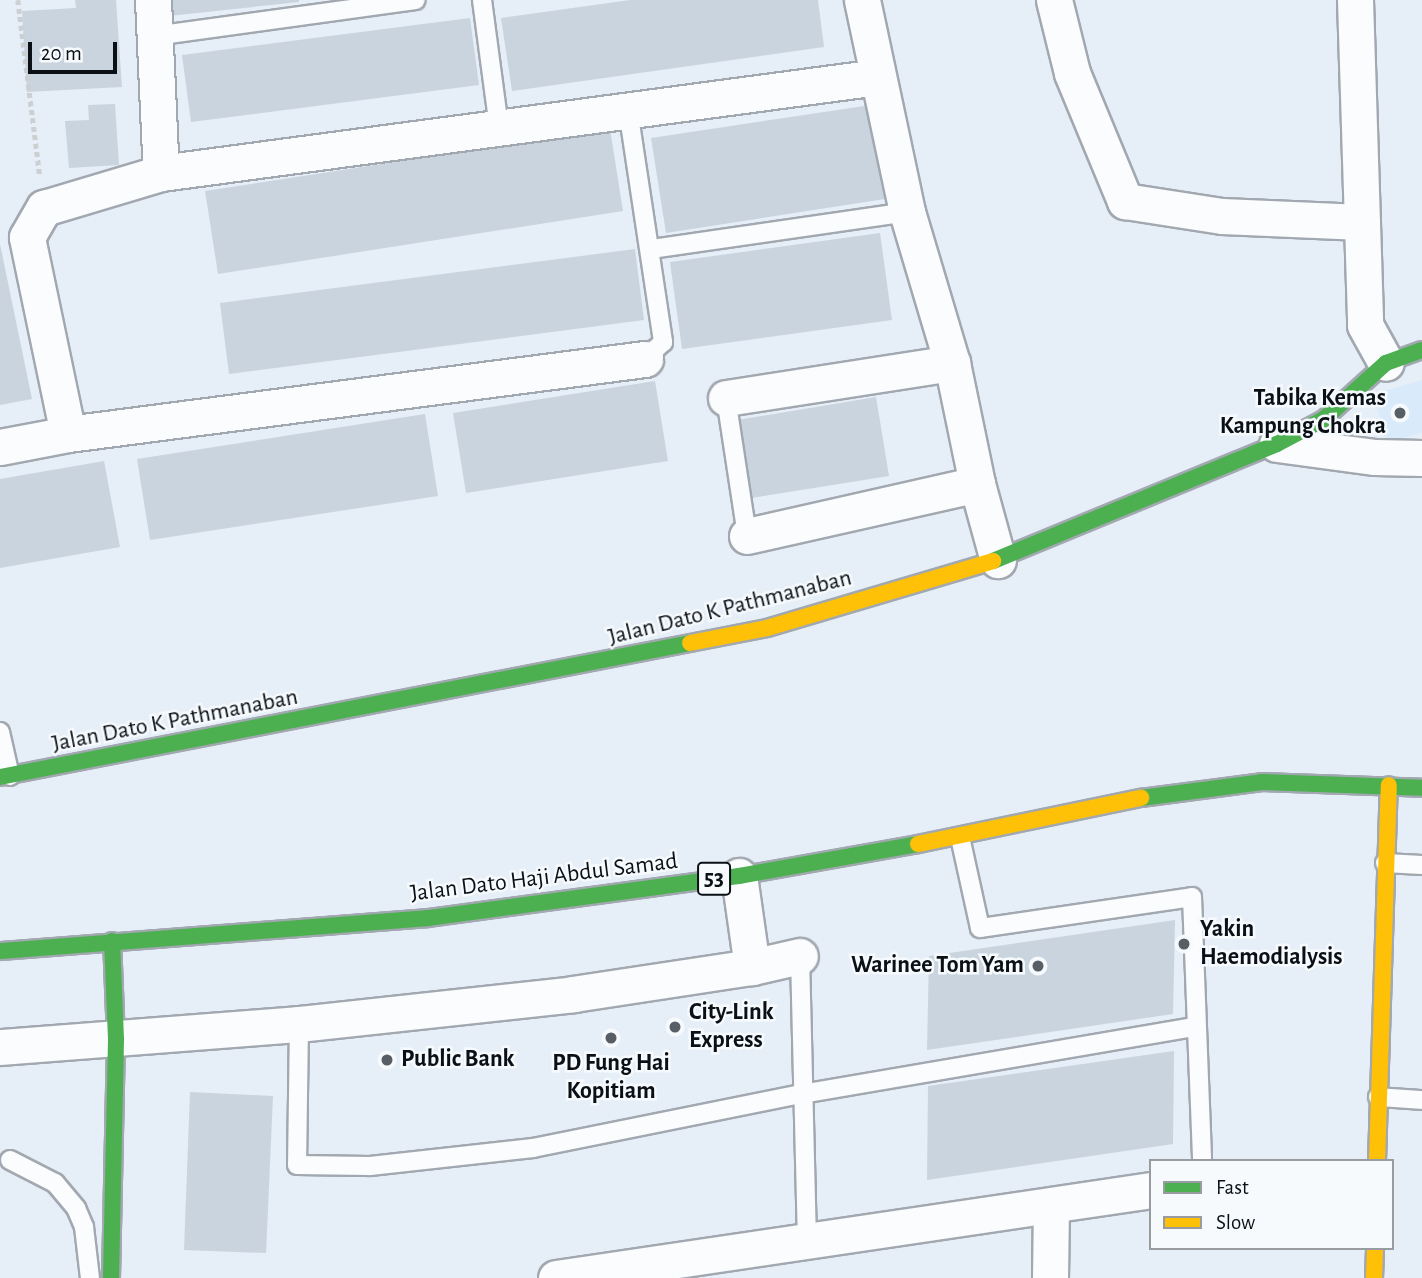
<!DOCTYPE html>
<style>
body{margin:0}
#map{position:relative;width:1422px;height:1278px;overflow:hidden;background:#e6eef7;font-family:"Alegreya Sans",sans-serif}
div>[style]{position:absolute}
.built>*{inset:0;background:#d9eafb}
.building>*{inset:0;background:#cad4df}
.path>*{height:4.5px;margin-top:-2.25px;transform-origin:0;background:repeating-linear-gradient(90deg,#cdd0d2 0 5px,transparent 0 8.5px)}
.roads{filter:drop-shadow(2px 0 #a2a8b0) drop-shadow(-2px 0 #a2a8b0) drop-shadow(0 2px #a2a8b0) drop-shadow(0 -2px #a2a8b0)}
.lane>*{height:18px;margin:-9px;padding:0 9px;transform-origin:9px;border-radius:9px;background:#fbfcfe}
.street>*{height:35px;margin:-17.5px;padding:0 17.5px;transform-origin:17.5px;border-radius:17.5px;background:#fbfcfe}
.fast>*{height:16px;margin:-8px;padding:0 8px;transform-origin:8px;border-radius:8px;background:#4caf50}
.slow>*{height:16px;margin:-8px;padding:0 8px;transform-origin:8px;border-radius:8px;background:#ffc107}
.dots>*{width:19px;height:19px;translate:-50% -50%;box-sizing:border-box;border:4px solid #f6fafd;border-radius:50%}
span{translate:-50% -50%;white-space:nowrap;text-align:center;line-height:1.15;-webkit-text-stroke:5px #f6fafd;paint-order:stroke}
.shield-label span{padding:2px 5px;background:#f6fafd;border:2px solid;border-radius:5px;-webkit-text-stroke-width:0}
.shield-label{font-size:23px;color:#0a1016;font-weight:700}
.poi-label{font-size:24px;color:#0a1016;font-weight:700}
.right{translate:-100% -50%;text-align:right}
.left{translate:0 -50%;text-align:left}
.street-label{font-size:24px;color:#0a1016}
.legend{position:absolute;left:1149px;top:1159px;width:245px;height:91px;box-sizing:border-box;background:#f6fafd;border:2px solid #989ca1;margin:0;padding:9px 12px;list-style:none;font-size:21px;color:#0a1016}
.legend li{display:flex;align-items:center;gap:14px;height:35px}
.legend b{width:35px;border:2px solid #989ca1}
.scale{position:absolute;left:28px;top:42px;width:89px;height:32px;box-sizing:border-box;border:4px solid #0a1016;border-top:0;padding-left:9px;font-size:21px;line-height:24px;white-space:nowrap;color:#0a1016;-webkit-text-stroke:5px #f6fafd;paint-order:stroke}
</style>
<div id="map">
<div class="built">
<i style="clip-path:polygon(1422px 380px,1422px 433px,1386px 442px,1374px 394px)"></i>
</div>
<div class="building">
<i style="clip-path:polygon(75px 0,116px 0,122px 87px,27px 92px,22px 11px,76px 8px)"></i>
<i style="clip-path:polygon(167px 0,299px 0,299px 2px,169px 16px)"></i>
<i style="clip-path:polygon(630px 0,818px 0,824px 47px,512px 91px,501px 18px)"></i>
<i style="clip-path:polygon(470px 18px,479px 85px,191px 122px,182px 55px)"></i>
<i style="clip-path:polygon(115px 104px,119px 165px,69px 168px,65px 121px,89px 120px,88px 105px)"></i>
<i style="clip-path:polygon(871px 105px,885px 199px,666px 233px,651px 138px)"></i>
<i style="clip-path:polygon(610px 129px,623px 211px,218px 274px,205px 191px)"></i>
<i style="clip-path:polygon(880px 233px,892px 320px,682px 349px,670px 262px)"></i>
<i style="clip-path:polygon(0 244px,32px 399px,0 405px)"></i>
<i style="clip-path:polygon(635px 249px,644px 320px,229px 374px,220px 303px)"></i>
<i style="clip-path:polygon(655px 381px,668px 461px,466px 493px,453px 413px)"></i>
<i style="clip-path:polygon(876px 397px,889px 476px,732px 501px,719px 423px)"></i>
<i style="clip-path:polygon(425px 414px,438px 496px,150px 540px,137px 459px)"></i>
<i style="clip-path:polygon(104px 461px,120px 547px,0 568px,0 479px)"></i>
<i style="clip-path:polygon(1175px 920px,1173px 1014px,927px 1050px,929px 956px)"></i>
<i style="clip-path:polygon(1174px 1051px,1173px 1144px,927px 1180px,928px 1086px)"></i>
<i style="clip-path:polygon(190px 1092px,273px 1096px,266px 1253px,184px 1250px)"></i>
</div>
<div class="path">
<i style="left:18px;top:0;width:177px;rotate:82.9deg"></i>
</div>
<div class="roads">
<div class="lane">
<i style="left:482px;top:0;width:128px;rotate:82.4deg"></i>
<i style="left:154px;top:36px;width:264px;rotate:-7.8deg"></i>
<i style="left:628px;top:110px;width:235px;rotate:81.4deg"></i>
<i style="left:663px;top:342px;width:25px;rotate:137deg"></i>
<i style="left:651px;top:249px;width:259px;rotate:-8.2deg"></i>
<i style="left:726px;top:398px;width:140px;rotate:81.3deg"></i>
<i style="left:0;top:732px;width:45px;rotate:77.2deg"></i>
<i style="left:960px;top:837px;width:93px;rotate:77.6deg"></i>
<i style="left:980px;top:928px;width:214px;rotate:-8.3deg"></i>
<i style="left:1192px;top:897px;width:264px;rotate:87.8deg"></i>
<i style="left:1385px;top:863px;width:37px;rotate:3deg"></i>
<i style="left:800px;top:956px;width:286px;rotate:88.6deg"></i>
<i style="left:299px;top:1024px;width:141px;rotate:90.8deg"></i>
<i style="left:297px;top:1165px;width:73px;rotate:0.8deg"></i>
<i style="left:370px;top:1166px;width:164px;rotate:-6.3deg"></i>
<i style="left:533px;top:1148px;width:273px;rotate:-11.4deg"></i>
<i style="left:801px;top:1094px;width:399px;rotate:-9.7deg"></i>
<i style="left:1378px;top:1097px;width:44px;rotate:3.9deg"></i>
<i style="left:10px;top:1160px;width:51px;rotate:27.1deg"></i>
<i style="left:55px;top:1183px;width:33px;rotate:50deg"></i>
<i style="left:76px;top:1208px;width:21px;rotate:67deg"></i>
<i style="left:84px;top:1227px;width:51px;rotate:83.3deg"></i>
</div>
<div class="street">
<i style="left:153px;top:0;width:173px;rotate:87.4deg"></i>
<i style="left:862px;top:0;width:217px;rotate:78deg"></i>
<i style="left:907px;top:212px;width:158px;rotate:73.4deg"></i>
<i style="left:952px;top:363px;width:124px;rotate:78.3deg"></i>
<i style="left:977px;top:484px;width:79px;rotate:74.6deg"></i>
<i style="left:1054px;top:0;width:75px;rotate:76.1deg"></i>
<i style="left:1072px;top:73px;width:139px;rotate:67.5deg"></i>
<i style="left:1125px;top:201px;width:98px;rotate:8.8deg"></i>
<i style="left:1222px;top:216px;width:140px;rotate:2.5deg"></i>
<i style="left:1355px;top:0;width:325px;rotate:88.2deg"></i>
<i style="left:1365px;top:325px;width:43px;rotate:61.1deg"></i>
<i style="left:726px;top:398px;width:229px;rotate:-8.8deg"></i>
<i style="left:68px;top:434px;width:201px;rotate:-101.8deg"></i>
<i style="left:27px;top:237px;width:34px;rotate:-60deg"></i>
<i style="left:44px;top:208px;width:122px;rotate:-16.7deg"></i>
<i style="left:161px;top:173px;width:723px;rotate:-7.63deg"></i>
<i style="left:1277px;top:444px;width:99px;rotate:7.6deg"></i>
<i style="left:1375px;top:457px;width:47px;rotate:1.2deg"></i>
<i style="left:0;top:447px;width:69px;rotate:-10.8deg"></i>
<i style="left:68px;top:434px;width:582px;rotate:-7.41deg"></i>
<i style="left:747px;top:536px;width:236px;rotate:-12.7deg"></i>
<i style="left:752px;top:967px;width:49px;rotate:-12.9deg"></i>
<i style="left:0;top:1047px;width:300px;rotate:-4.4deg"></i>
<i style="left:299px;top:1024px;width:276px;rotate:-6.2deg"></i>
<i style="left:573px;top:994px;width:181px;rotate:-8.6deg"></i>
<i style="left:752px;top:967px;width:92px;rotate:-98.1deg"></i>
<i style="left:556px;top:1278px;width:601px;rotate:-8.41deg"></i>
<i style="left:1050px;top:1278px;width:72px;rotate:-89.2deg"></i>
</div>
<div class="fast">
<i style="left:993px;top:561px;width:307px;rotate:-22.4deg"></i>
<i style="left:1277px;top:444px;width:53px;rotate:-28deg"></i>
<i style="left:1324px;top:419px;width:84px;rotate:-42.1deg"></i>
<i style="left:1386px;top:363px;width:38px;rotate:-20deg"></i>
<i style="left:0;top:777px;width:703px;rotate:-10.99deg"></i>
<i style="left:1141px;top:798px;width:122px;rotate:-7.5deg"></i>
<i style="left:1262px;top:782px;width:160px;rotate:2.1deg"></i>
<i style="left:0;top:951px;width:429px;rotate:-4.4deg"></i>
<i style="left:428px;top:918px;width:314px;rotate:-7.7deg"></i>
<i style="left:739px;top:876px;width:182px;rotate:-10.1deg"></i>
<i style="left:111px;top:1278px;width:239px;rotate:-88.8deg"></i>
<i style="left:116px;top:1039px;width:98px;rotate:-92.3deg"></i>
</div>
<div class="slow">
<i style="left:690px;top:643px;width:78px;rotate:-11deg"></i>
<i style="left:767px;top:628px;width:236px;rotate:-16.5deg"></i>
<i style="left:918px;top:844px;width:228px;rotate:-11.7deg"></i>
<i style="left:1377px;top:1161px;width:376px;rotate:-88.2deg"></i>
<i style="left:1374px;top:1278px;width:30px;rotate:-88deg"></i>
</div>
</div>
<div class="dots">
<i style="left:1400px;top:413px;background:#575e65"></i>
<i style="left:1184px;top:944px;background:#575e65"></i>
<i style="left:1038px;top:966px;background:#575e65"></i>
<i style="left:675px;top:1027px;background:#575e65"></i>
<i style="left:611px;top:1038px;background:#575e65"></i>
<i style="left:387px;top:1060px;background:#575e65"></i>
</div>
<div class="shield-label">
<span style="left:714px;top:879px">53</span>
</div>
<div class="poi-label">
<span class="right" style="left:1386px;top:413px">Tabika Kemas<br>Kampung Chokra</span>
<span class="left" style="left:1200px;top:944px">Yakin<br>Haemodialysis</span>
<span class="right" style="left:1024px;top:966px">Warinee Tom Yam</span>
<span class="left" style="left:689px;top:1027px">City-Link<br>Express</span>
<span class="left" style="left:401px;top:1060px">Public Bank</span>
<span style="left:611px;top:1078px">PD Fung Hai<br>Kopitiam</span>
</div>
<div class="street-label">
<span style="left:730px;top:608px;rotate:-14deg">Jalan Dato K Pathmanaban</span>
<span style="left:175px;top:721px;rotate:-11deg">Jalan Dato K Pathmanaban</span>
<span style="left:544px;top:878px;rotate:-7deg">Jalan Dato Haji Abdul Samad</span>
</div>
<ul class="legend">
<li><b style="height:9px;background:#4caf50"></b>Fast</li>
<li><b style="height:9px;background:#ffc107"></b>Slow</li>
</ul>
<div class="scale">20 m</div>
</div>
